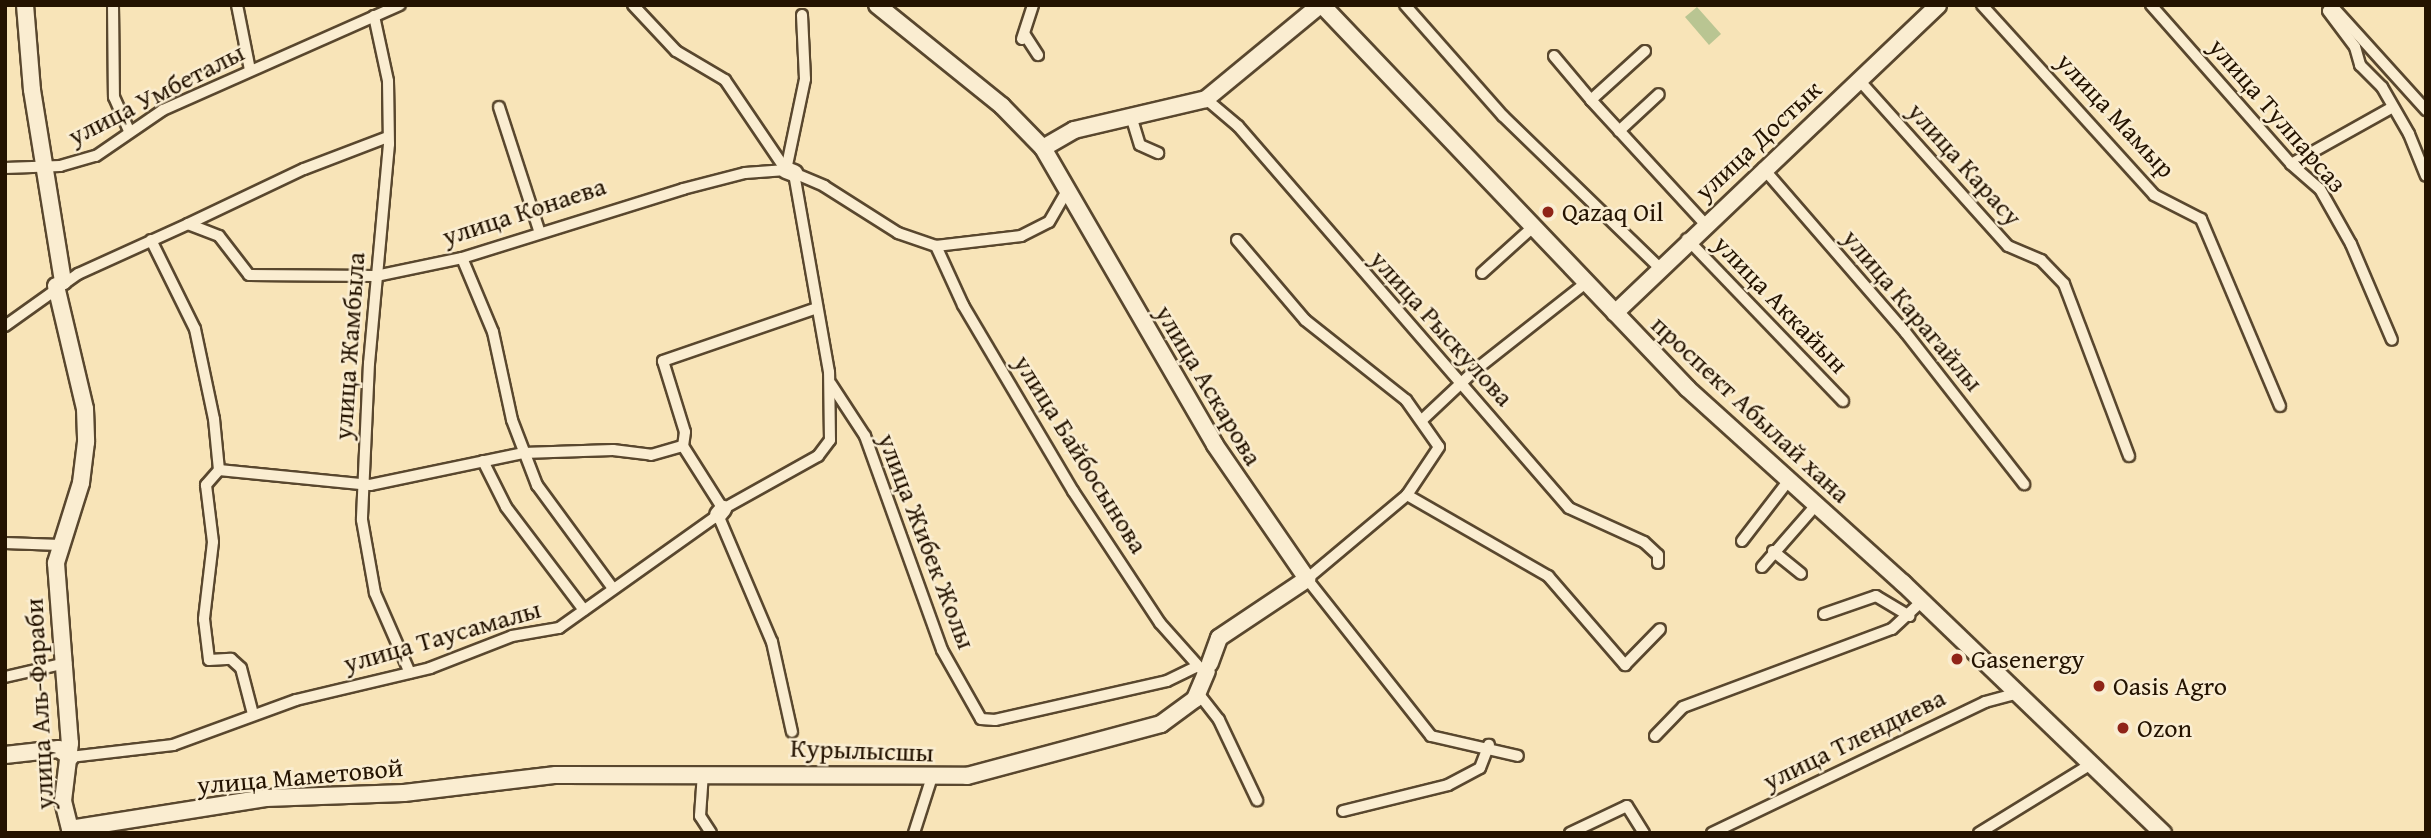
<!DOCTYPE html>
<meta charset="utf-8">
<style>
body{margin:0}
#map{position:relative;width:2431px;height:838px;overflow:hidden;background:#f8e4b8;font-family:"Gentium Book Plus",serif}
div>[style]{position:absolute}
.green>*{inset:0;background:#b9c592}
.roads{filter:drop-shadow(2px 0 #59472e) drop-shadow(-2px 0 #59472e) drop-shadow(0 2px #59472e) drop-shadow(0 -2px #59472e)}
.street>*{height:10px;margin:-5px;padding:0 5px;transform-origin:5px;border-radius:5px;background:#faedd1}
.secondary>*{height:16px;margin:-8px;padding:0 8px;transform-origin:8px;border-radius:8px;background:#faedd1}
.dots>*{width:19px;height:19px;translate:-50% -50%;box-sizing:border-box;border:4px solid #faedd1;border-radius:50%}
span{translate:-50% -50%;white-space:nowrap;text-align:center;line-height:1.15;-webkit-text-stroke:5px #faedd1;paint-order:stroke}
.street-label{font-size:26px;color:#241300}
.poi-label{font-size:26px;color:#241300}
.left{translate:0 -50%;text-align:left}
.frame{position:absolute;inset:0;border:7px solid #241300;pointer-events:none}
</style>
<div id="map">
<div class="green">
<i style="clip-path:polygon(1697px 7px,1721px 34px,1709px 45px,1685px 17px)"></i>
</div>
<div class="roads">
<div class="street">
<i style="left:113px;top:5px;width:92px;rotate:89.4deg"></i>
<i style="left:114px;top:97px;width:36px;rotate:66deg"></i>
<i style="left:237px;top:5px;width:66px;rotate:78.7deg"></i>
<i style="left:633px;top:5px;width:63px;rotate:46.9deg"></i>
<i style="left:676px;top:51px;width:57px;rotate:30.6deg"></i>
<i style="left:725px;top:80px;width:109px;rotate:55.9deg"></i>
<i style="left:1405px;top:5px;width:148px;rotate:48.6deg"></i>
<i style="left:1503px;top:116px;width:216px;rotate:44.1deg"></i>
<i style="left:1982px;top:5px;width:256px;rotate:47.8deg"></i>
<i style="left:2154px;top:195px;width:53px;rotate:27.1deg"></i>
<i style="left:2201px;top:219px;width:203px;rotate:67.1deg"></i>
<i style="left:2151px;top:5px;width:212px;rotate:48.6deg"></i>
<i style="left:2291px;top:164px;width:38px;rotate:41deg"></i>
<i style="left:2320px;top:189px;width:63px;rotate:60.6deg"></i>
<i style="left:2351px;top:244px;width:104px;rotate:66.9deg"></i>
<i style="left:2332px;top:6px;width:6px;rotate:129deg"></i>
<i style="left:2328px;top:11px;width:45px;rotate:53.1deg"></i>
<i style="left:2355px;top:47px;width:19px;rotate:74deg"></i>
<i style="left:2360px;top:65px;width:31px;rotate:45deg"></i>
<i style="left:2382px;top:87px;width:54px;rotate:60.1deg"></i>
<i style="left:2409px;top:134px;width:45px;rotate:68deg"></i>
<i style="left:2333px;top:7px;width:139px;rotate:47.9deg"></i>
<i style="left:374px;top:16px;width:66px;rotate:77.8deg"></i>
<i style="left:388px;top:81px;width:63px;rotate:89.1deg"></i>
<i style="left:389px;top:144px;width:220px;rotate:95.2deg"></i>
<i style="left:369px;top:363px;width:157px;rotate:92.6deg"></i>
<i style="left:362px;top:520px;width:74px;rotate:79.9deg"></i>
<i style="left:375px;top:593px;width:87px;rotate:66.4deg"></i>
<i style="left:1025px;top:35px;width:24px;rotate:57deg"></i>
<i style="left:1022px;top:39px;width:36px;rotate:-72deg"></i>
<i style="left:1645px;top:51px;width:73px;rotate:137.8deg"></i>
<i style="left:1591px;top:100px;width:167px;rotate:47.4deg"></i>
<i style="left:1554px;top:56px;width:57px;rotate:49.9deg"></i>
<i style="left:1859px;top:80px;width:223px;rotate:48.1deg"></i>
<i style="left:2008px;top:246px;width:36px;rotate:23deg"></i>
<i style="left:2041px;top:260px;width:33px;rotate:46deg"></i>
<i style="left:2064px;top:284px;width:184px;rotate:69.3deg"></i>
<i style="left:1206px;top:99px;width:42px;rotate:40.2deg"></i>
<i style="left:1238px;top:126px;width:505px;rotate:49.09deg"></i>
<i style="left:1569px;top:508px;width:82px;rotate:24.4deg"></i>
<i style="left:1644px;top:542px;width:19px;rotate:43deg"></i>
<i style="left:1658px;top:555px;width:8px;rotate:90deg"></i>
<i style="left:499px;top:107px;width:129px;rotate:72deg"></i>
<i style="left:1131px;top:116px;width:30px;rotate:73deg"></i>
<i style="left:1140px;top:145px;width:20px;rotate:24deg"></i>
<i style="left:1619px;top:131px;width:54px;rotate:-42.8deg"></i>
<i style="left:2291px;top:164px;width:115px;rotate:-29.2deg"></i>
<i style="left:5px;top:168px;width:55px;rotate:-2.1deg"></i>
<i style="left:60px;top:166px;width:37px;rotate:-16deg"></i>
<i style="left:96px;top:156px;width:81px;rotate:-34.5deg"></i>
<i style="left:163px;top:110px;width:259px;rotate:-23.9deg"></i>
<i style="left:1763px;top:168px;width:218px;rotate:49.1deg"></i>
<i style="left:1906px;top:333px;width:192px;rotate:52deg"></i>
<i style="left:786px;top:170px;width:93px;rotate:-78.2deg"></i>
<i style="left:805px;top:79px;width:64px;rotate:-92.7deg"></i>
<i style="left:188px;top:224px;width:128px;rotate:-25.4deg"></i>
<i style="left:304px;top:169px;width:90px;rotate:-20.9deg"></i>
<i style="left:1687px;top:239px;width:225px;rotate:46.1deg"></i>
<i style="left:151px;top:240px;width:99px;rotate:63.7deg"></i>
<i style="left:195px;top:329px;width:92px;rotate:78.1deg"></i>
<i style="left:214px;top:419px;width:51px;rotate:84.4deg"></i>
<i style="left:219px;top:470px;width:20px;rotate:131deg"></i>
<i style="left:206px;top:485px;width:57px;rotate:83deg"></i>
<i style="left:213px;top:542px;width:78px;rotate:96.7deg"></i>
<i style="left:204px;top:619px;width:41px;rotate:83deg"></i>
<i style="left:209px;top:660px;width:22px;rotate:-3deg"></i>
<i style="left:231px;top:659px;width:13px;rotate:42deg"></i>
<i style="left:241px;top:668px;width:48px;rotate:75.4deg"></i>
<i style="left:1237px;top:240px;width:105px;rotate:49.6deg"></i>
<i style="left:1305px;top:320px;width:129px;rotate:38.4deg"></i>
<i style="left:1406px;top:400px;width:57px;rotate:54.9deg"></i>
<i style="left:1439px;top:447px;width:58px;rotate:123.7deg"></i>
<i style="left:1407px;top:495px;width:131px;rotate:140deg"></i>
<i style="left:1307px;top:579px;width:200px;rotate:51.7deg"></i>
<i style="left:1431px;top:736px;width:89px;rotate:12.9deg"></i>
<i style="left:936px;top:246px;width:65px;rotate:65.4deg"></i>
<i style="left:963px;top:305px;width:216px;rotate:59.4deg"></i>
<i style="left:1073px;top:491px;width:158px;rotate:56.6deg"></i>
<i style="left:1160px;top:623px;width:62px;rotate:48.3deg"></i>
<i style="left:462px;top:258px;width:80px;rotate:67.3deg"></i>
<i style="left:493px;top:332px;width:90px;rotate:77.8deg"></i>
<i style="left:512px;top:420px;width:70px;rotate:69deg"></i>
<i style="left:537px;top:485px;width:127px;rotate:53.7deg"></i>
<i style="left:1482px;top:273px;width:69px;rotate:-42deg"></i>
<i style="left:817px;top:308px;width:163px;rotate:161deg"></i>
<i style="left:663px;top:361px;width:74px;rotate:72.8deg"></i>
<i style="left:685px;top:432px;width:14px;rotate:98deg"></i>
<i style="left:683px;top:446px;width:75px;rotate:57.6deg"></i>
<i style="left:723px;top:509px;width:109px;rotate:-29.2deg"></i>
<i style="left:818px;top:456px;width:20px;rotate:-53deg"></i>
<i style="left:830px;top:440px;width:68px;rotate:-90.8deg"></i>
<i style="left:829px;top:372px;width:202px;rotate:-100deg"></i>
<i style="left:794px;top:173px;width:33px;rotate:23deg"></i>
<i style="left:824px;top:186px;width:88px;rotate:32.4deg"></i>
<i style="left:898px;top:233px;width:40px;rotate:18.9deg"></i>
<i style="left:936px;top:246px;width:86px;rotate:-6.7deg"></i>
<i style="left:1021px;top:236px;width:31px;rotate:-27deg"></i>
<i style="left:1049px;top:222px;width:32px;rotate:-60deg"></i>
<i style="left:5px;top:326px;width:90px;rotate:-35.5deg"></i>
<i style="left:78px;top:274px;width:121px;rotate:-24.4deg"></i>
<i style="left:188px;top:224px;width:33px;rotate:21deg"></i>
<i style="left:219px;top:236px;width:49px;rotate:52.4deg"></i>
<i style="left:249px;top:275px;width:127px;rotate:0.5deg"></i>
<i style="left:376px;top:276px;width:88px;rotate:-11.8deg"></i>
<i style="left:462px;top:258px;width:232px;rotate:-17.3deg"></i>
<i style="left:683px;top:189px;width:64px;rotate:-14.5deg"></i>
<i style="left:745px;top:173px;width:41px;rotate:-4.2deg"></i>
<i style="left:831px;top:384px;width:62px;rotate:56.8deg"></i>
<i style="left:865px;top:436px;width:227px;rotate:70.2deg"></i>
<i style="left:942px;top:650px;width:79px;rotate:60.5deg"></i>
<i style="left:981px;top:719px;width:14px;rotate:4deg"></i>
<i style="left:995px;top:720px;width:176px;rotate:-12.8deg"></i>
<i style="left:1167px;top:681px;width:32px;rotate:-26deg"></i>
<i style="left:1422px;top:420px;width:71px;rotate:-43.3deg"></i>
<i style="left:1474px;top:371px;width:142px;rotate:-38.2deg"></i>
<i style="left:483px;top:461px;width:51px;rotate:63.4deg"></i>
<i style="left:506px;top:507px;width:129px;rotate:52.9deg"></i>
<i style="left:219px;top:470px;width:152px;rotate:5.7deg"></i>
<i style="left:370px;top:485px;width:156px;rotate:-11.8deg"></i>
<i style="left:523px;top:453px;width:90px;rotate:-1.9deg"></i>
<i style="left:613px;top:450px;width:38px;rotate:7deg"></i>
<i style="left:651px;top:455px;width:33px;rotate:-16deg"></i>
<i style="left:1407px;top:495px;width:163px;rotate:29.9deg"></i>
<i style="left:1548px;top:576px;width:118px;rotate:49.1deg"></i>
<i style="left:1625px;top:665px;width:50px;rotate:-45.8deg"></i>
<i style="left:1742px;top:541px;width:77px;rotate:-52.4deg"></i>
<i style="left:5px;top:543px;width:55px;rotate:2.1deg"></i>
<i style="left:1773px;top:551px;width:36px;rotate:39deg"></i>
<i style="left:1762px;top:567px;width:82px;rotate:-48.9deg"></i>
<i style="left:1824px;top:614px;width:55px;rotate:-19.1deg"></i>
<i style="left:1876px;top:596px;width:39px;rotate:31deg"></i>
<i style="left:5px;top:677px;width:63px;rotate:-12.9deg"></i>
<i style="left:1198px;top:693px;width:34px;rotate:52deg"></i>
<i style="left:1219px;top:720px;width:89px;rotate:64.6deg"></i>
<i style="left:1655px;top:736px;width:40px;rotate:-46deg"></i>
<i style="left:1683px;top:707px;width:223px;rotate:-20.5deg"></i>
<i style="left:1892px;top:629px;width:41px;rotate:-43deg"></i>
<i style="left:70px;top:757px;width:104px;rotate:-6.6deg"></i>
<i style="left:173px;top:745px;width:131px;rotate:-20.1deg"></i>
<i style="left:296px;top:700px;width:138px;rotate:-13.4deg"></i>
<i style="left:430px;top:668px;width:88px;rotate:-21.3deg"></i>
<i style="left:512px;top:636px;width:48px;rotate:-9.7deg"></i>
<i style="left:559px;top:628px;width:195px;rotate:-35.4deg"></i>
<i style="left:718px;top:515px;width:138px;rotate:67deg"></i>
<i style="left:772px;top:642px;width:92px;rotate:77.5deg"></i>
<i style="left:703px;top:773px;width:43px;rotate:94deg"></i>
<i style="left:700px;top:816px;width:20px;rotate:57deg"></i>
<i style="left:1343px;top:811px;width:108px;rotate:-13.9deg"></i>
<i style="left:1448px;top:785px;width:36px;rotate:-28deg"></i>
<i style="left:1480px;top:768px;width:25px;rotate:-69deg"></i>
<i style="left:914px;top:833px;width:59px;rotate:-72.2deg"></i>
<i style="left:1570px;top:833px;width:63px;rotate:-25.3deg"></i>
<i style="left:1627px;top:806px;width:32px;rotate:58deg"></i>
<i style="left:1712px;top:833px;width:303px;rotate:-25.6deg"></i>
<i style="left:1985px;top:702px;width:35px;rotate:-15deg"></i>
<i style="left:1979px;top:833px;width:134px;rotate:-31.6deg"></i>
</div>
<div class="secondary">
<i style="left:25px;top:5px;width:85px;rotate:85.3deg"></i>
<i style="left:32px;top:90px;width:194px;rotate:80.8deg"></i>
<i style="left:877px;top:5px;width:161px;rotate:38.9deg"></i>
<i style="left:1002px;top:106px;width:59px;rotate:45.7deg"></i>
<i style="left:1043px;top:148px;width:343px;rotate:59.9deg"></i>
<i style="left:1215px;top:445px;width:163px;rotate:55.5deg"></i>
<i style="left:1307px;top:579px;width:106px;rotate:146.2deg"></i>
<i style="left:1219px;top:638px;width:27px;rotate:110deg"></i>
<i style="left:1322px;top:5px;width:530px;rotate:46.37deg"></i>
<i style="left:1688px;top:389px;width:290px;rotate:42.1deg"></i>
<i style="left:1903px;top:583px;width:361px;rotate:43.9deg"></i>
<i style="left:1043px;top:148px;width:36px;rotate:-30deg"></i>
<i style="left:1074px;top:130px;width:136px;rotate:-13.2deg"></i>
<i style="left:1206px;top:99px;width:148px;rotate:-39.5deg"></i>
<i style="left:786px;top:170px;width:9px;rotate:21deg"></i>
<i style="left:56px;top:286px;width:126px;rotate:76.7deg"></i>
<i style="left:85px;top:409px;width:33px;rotate:88deg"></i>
<i style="left:86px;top:442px;width:41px;rotate:97deg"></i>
<i style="left:81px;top:483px;width:84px;rotate:107.4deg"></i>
<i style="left:56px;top:563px;width:181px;rotate:85.6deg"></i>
<i style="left:70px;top:743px;width:58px;rotate:96.9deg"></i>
<i style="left:63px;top:801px;width:29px;rotate:76deg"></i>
<i style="left:70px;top:829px;width:198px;rotate:-9deg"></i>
<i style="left:266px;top:798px;width:138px;rotate:-2.1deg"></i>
<i style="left:404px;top:793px;width:153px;rotate:-6.8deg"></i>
<i style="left:556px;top:775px;width:411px;rotate:0.1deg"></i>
<i style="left:967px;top:776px;width:201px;rotate:-15deg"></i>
<i style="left:1161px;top:724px;width:42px;rotate:-36.3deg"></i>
<i style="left:1195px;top:699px;width:30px;rotate:-67deg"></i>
<i style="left:1615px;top:313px;width:446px;rotate:-43.6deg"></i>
<i style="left:718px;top:515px;width:8px;rotate:-50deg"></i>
<i style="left:5px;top:755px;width:54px;rotate:-6.3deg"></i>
<i style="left:59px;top:749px;width:14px;rotate:36deg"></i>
</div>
</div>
<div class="dots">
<i style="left:1548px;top:212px;background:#8f2418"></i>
<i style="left:1957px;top:659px;background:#8f2418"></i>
<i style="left:2099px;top:686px;background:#8f2418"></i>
<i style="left:2123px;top:728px;background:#8f2418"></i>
</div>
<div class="street-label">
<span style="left:156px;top:94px;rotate:-27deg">улица Умбеталы</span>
<span style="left:2116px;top:115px;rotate:47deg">улица Мамыр</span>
<span style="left:2278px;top:115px;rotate:49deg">улица Тулпарсаз</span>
<span style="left:1758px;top:140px;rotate:-43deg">улица Достык</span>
<span style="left:1965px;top:164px;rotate:48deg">улица Карасу</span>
<span style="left:524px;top:211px;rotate:-18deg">улица Конаева</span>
<span style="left:1781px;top:304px;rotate:46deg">улица Аккайын</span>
<span style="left:1913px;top:310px;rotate:50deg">улица Карагайлы</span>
<span style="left:1442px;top:328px;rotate:48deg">улица Рыскулова</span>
<span style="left:349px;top:346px;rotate:-86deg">улица Жамбыла</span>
<span style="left:1209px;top:385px;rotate:59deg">улица Аскарова</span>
<span style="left:1751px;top:409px;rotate:43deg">проспект Абылай хана</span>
<span style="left:1081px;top:454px;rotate:58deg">улица Байбосынова</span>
<span style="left:927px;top:541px;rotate:69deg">улица Жибек Жолы</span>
<span style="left:442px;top:636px;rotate:-16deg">улица Таусамалы</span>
<span style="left:39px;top:704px;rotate:-93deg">улица Аль-Фараби</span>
<span style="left:1854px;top:739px;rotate:-26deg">улица Тлендиева</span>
<span style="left:862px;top:750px;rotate:2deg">Курылысшы</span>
<span style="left:300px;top:776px;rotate:-5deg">улица Маметовой</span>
</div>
<div class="poi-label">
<span class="left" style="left:1562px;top:212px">Qazaq Oil</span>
<span class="left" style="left:1971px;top:659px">Gasenergy</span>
<span class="left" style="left:2113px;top:686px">Oasis Agro</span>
<span class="left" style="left:2137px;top:728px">Ozon</span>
</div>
<div class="frame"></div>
</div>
